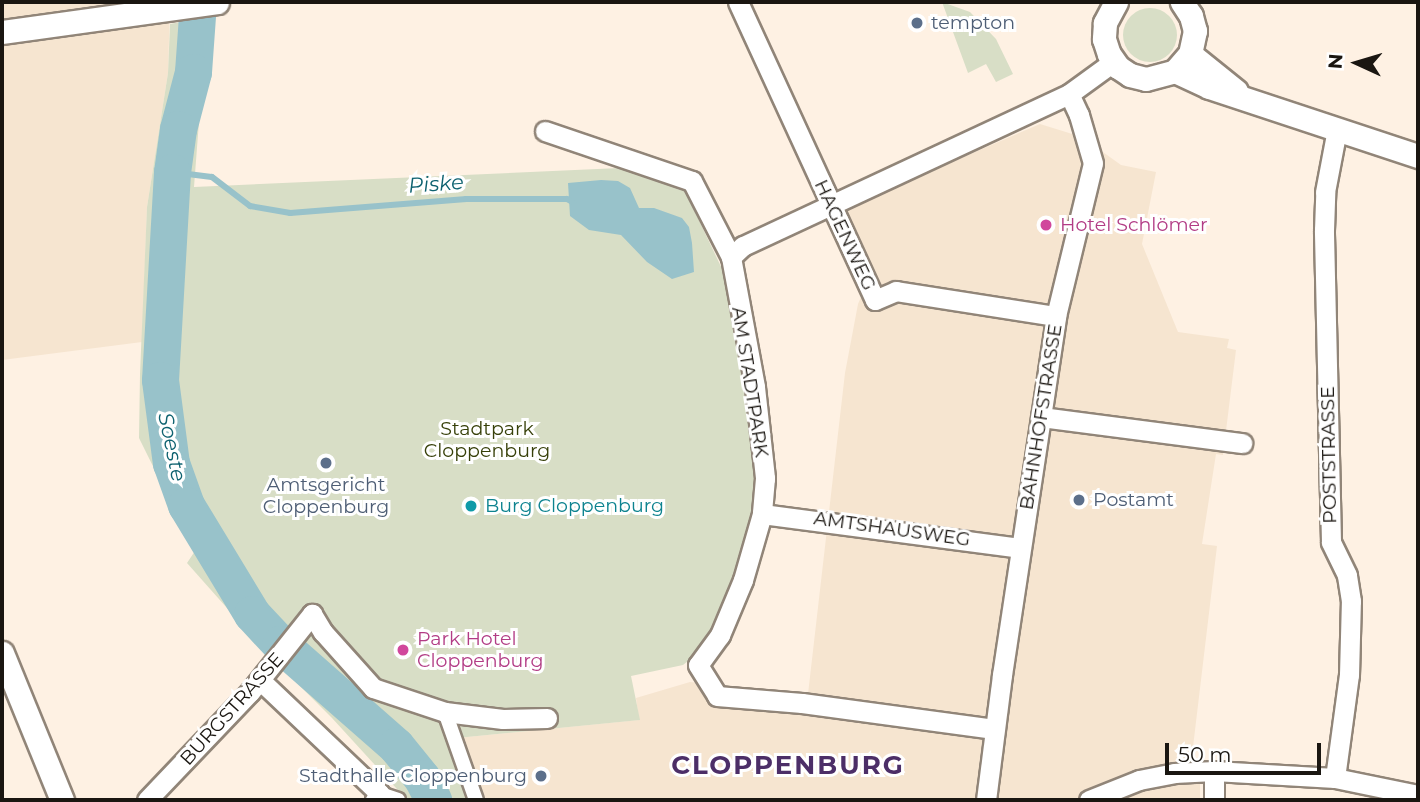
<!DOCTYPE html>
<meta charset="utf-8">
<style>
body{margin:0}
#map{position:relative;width:1420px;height:802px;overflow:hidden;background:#fef1e3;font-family:Montserrat,sans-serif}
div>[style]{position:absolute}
.built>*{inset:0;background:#f6e5d0}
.green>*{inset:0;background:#d8dec6}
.round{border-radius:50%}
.water>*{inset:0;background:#98c2ca}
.stream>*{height:6px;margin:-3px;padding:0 3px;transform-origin:3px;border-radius:3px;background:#98c2ca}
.river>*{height:37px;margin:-18.5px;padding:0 18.5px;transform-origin:18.5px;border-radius:18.5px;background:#98c2ca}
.roads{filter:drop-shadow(2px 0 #918578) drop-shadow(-2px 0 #918578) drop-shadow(0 2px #918578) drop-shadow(0 -2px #918578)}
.pedestrian>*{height:14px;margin:-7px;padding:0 7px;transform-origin:7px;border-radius:7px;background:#fff}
.minor>*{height:19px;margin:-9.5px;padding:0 9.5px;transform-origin:9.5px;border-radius:9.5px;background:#fff}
.tertiary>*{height:23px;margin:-11.5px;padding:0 11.5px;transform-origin:11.5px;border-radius:11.5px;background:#fff}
.dots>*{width:19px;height:19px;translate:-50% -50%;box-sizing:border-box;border:4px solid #fff;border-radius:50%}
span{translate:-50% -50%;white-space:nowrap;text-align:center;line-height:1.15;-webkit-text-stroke:6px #fff;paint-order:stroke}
.service-label{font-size:19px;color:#4e5e75}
.left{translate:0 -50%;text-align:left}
.right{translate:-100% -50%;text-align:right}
.hotel-label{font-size:19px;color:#b23c85}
.street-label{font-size:19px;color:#1a1611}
.park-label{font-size:19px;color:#374009}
.culture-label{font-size:19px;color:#0d838f}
.water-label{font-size:21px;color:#0e6270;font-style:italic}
.district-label{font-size:26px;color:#4c2e67;font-weight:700;letter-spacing:2px}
.frame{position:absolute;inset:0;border:4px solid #1a1611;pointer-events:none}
.north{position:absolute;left:1322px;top:28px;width:70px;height:70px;-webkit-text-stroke:5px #fff;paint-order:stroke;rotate:274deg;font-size:19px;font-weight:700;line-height:28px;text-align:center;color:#1a1611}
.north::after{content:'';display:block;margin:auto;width:24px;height:32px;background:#1a1611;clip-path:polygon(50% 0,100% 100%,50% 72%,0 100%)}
.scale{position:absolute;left:1165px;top:743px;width:156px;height:32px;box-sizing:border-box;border:4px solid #1a1611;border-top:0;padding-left:9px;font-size:21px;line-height:24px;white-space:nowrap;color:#1a1611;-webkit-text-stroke:5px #fff;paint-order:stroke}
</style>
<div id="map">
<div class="built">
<i style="clip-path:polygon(2px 2px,170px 2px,168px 73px,147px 207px,142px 342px,2px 360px)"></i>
<i style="clip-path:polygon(1040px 124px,1082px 137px,1121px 165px,1156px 172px,1142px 244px,1178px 332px,1229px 339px,1227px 348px,1236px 350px,1223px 455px,1216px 454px,1202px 544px,1217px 546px,1193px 747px,1200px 781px,1200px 800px,469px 800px,447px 739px,639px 720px,636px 698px,690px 682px,808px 694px,845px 373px,858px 304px,868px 281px,841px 210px)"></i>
</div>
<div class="green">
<i style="clip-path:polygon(942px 2px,970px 12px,996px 39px,1013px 74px,996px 82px,986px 64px,968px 73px)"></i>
<i class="round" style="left:1123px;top:8px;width:54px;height:54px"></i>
<i style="clip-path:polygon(207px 17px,194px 187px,642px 167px,678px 176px,724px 273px,747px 392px,754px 448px,755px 503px,744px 553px,708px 645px,683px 665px,631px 676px,640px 720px,447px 739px,469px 800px,407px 800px,332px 718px,266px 652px,187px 563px,195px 551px,139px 438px,140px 374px,147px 207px,168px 73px,170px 24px)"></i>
</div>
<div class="water">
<i style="clip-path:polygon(601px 180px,618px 181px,630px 188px,639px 208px,654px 208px,682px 218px,689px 227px,692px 243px,694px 272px,672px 279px,647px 262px,621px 235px,589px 230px,570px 216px,568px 183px)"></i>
</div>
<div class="stream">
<i style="left:172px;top:172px;width:40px;rotate:7.1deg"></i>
<i style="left:212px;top:177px;width:48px;rotate:37.3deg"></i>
<i style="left:250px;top:206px;width:41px;rotate:9.9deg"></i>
<i style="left:290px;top:213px;width:177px;rotate:-4.5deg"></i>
<i style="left:466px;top:199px;width:101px"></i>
<i style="left:567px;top:199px;width:8px;rotate:30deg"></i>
</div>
<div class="river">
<i style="left:198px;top:2px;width:70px;rotate:94.1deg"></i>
<i style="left:193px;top:72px;width:59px;rotate:104.7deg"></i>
<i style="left:178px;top:129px;width:43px;rotate:97.9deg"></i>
<i style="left:172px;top:172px;width:208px;rotate:93.3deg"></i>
<i style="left:160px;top:380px;width:84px;rotate:82.5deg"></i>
<i style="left:171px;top:463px;width:45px;rotate:70.3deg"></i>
<i style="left:186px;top:505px;width:127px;rotate:58.8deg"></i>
<i style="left:252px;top:614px;width:41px;rotate:47deg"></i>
<i style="left:280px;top:644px;width:154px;rotate:41.3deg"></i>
<i style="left:396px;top:746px;width:41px;rotate:50.9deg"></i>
<i style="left:422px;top:778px;width:25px;rotate:63deg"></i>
</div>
<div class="roads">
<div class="pedestrian">
<i style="left:445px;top:712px;width:93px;rotate:70.6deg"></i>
<i style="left:380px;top:794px;width:19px;rotate:18deg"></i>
</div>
<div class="minor">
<i style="left:738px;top:2px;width:328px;rotate:65.3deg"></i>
<i style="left:875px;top:300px;width:23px;rotate:-23deg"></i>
<i style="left:896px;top:291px;width:162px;rotate:8.9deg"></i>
<i style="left:545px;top:131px;width:155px;rotate:18.8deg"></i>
<i style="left:692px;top:181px;width:85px;rotate:62.8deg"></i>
<i style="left:731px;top:257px;width:132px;rotate:79.5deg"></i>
<i style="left:755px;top:387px;width:92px;rotate:83.7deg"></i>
<i style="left:765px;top:478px;width:36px;rotate:95deg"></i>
<i style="left:762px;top:514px;width:69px;rotate:106.1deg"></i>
<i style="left:743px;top:580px;width:60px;rotate:112.7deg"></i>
<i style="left:720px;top:635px;width:37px;rotate:126deg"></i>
<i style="left:698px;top:665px;width:36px;rotate:58deg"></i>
<i style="left:717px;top:696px;width:85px;rotate:4.7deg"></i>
<i style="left:802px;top:703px;width:194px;rotate:7.7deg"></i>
<i style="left:731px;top:257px;width:16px;rotate:-43deg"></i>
<i style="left:743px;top:246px;width:360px;rotate:-25deg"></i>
<i style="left:1069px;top:94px;width:54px;rotate:-36deg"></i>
<i style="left:1041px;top:417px;width:203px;rotate:7.4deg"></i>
<i style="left:762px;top:514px;width:260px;rotate:7.5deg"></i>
<i style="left:260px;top:680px;width:161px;rotate:43.5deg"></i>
<i style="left:377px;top:791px;width:4px;rotate:45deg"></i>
<i style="left:380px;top:794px;width:8px;rotate:130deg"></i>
<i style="left:1335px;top:778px;width:104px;rotate:-82.3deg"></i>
<i style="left:1349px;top:675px;width:74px;rotate:-88.5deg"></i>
<i style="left:1351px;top:601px;width:26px;rotate:-99deg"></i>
<i style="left:1347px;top:575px;width:37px;rotate:-116deg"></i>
<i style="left:1331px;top:542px;width:312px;rotate:-91.3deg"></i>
<i style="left:1324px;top:230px;width:38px;rotate:-88deg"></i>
<i style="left:1325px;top:192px;width:64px;rotate:-79.2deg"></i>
<i style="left:147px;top:800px;width:149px;rotate:-46.4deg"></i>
<i style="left:250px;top:692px;width:100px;rotate:-51.5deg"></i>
<i style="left:312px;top:614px;width:21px;rotate:59deg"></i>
<i style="left:323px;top:632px;width:75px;rotate:48.2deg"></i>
<i style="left:373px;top:688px;width:76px;rotate:18.4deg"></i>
<i style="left:445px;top:712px;width:58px;rotate:6.9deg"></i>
<i style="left:503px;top:719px;width:44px;rotate:-1.3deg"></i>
<i style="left:986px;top:800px;width:126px;rotate:-82.7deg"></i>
<i style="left:1002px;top:675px;width:363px;rotate:-81.4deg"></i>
<i style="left:1056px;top:316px;width:157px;rotate:-76.4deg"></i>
<i style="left:1093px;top:163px;width:50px;rotate:-106.3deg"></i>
<i style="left:1079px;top:115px;width:23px;rotate:-115deg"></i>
<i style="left:1089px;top:800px;width:54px;rotate:-21.8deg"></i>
<i style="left:1139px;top:780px;width:36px;rotate:-11deg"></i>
<i style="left:1174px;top:773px;width:40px;rotate:-2.9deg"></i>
<i style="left:1214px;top:771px;width:121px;rotate:3.3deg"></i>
<i style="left:1335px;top:778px;width:85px;rotate:11.6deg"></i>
<i style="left:1214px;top:800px;width:29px;rotate:-90deg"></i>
</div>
<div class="tertiary">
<i style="left:1116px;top:2px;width:24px;rotate:118deg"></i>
<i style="left:1105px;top:23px;width:16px;rotate:94deg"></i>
<i style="left:1104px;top:39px;width:16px;rotate:72deg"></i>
<i style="left:1109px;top:54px;width:16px;rotate:55deg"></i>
<i style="left:1118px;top:67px;width:14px;rotate:34deg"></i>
<i style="left:1130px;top:75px;width:16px;rotate:14deg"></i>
<i style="left:1146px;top:79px;width:30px;rotate:-15deg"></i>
<i style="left:1175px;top:71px;width:23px;rotate:-49deg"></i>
<i style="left:1190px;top:54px;width:24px;rotate:-78deg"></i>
<i style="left:1195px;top:31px;width:16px;rotate:-105deg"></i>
<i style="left:1191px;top:16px;width:17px;rotate:-123deg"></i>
<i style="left:2px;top:32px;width:217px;rotate:-7.9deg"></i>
<i style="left:1190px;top:54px;width:59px;rotate:38.8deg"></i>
<i style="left:1175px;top:71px;width:38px;rotate:25deg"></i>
<i style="left:1209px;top:87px;width:220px;rotate:18.3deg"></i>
<i style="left:2px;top:653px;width:159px;rotate:67.8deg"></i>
</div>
</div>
<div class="dots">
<i style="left:917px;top:23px;background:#5c6f8a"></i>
<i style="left:1046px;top:225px;background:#d1479c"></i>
<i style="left:326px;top:463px;background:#5c6f8a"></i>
<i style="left:1079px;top:500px;background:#5c6f8a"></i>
<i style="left:471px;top:506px;background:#0f9aa8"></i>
<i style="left:403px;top:650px;background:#d1479c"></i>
<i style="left:541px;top:776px;background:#5c6f8a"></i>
</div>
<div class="service-label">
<span class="left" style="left:931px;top:23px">tempton</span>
<span style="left:326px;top:496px">Amtsgericht<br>Cloppenburg</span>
<span class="left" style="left:1093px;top:500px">Postamt</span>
<span class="right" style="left:527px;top:776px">Stadthalle Cloppenburg</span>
</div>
<div class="hotel-label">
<span class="left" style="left:1060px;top:225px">Hotel Schlömer</span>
<span class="left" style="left:417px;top:650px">Park Hotel<br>Cloppenburg</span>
</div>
<div class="street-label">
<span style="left:845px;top:235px;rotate:65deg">HAGENWEG</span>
<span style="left:750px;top:382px;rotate:81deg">AM STADTPARK</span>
<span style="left:1041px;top:417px;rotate:-81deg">BAHNHOFSTRASSE</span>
<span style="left:1329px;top:455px;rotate:-91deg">POSTSTRASSE</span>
<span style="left:892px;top:529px;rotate:8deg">AMTSHAUSWEG</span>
<span style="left:232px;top:709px;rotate:-48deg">BURGSTRASSE</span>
</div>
<div class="park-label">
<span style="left:487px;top:440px">Stadtpark<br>Cloppenburg</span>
</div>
<div class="culture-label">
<span class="left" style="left:485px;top:506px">Burg Cloppenburg</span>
</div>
<div class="water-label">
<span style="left:436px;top:184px;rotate:-4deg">Piske</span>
<span style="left:172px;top:447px;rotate:78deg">Soeste</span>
</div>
<div class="district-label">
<span style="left:788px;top:766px">CLOPPENBURG</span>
</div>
<div class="frame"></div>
<div class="north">N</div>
<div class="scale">50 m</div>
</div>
